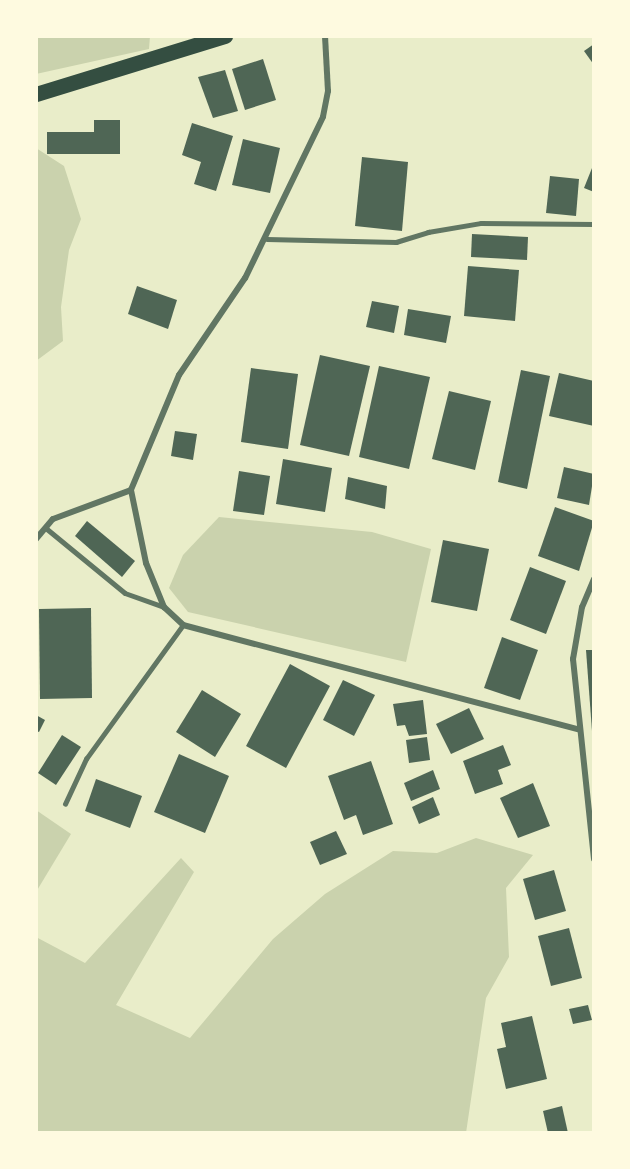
<!DOCTYPE html>
<style>
body{margin:0}
#map{position:relative;width:630px;height:1169px;overflow:hidden;background:#e9edc9;font-family:Poppins,sans-serif}
div>[style]{position:absolute}
.green>*{inset:0;background:#cad2ad}
.building>*{inset:0;background:#4f6655}
.service>*{height:4.5px;margin:-2.25px;padding:0 2.25px;transform-origin:2.25px;border-radius:2.25px;background:#617663}
.minor>*{height:6px;margin:-3px;padding:0 3px;transform-origin:3px;border-radius:3px;background:#617663}
.primary>*{height:15px;margin:-7.5px;padding:0 7.5px;transform-origin:7.5px;border-radius:7.5px;background:#344e41}
span{translate:-50% -50%;white-space:nowrap;text-align:center;line-height:1.15;-webkit-text-stroke:6px #fefae0;paint-order:stroke}
.frame{position:absolute;inset:0;border:38px solid #fefae0;pointer-events:none}
</style>
<div id="map">
<div class="green">
<i style="clip-path:polygon(36px 36px,150px 36px,149px 49px,36px 74px)"></i>
<i style="clip-path:polygon(36px 148px,64px 166px,81px 219px,69px 250px,61px 307px,63px 341px,36px 361px)"></i>
<i style="clip-path:polygon(219px 517px,372px 532px,431px 549px,406px 662px,188px 612px,169px 588px,183px 555px)"></i>
<i style="clip-path:polygon(36px 810px,71px 834px,36px 892px)"></i>
<i style="clip-path:polygon(476px 838px,533px 855px,506px 888px,509px 957px,486px 998px,466px 1133px,36px 1133px,36px 937px,85px 963px,181px 858px,194px 872px,116px 1005px,190px 1038px,273px 939px,325px 894px,393px 851px,437px 853px)"></i>
</div>
<div class="building">
<i style="clip-path:polygon(594px 44px,594px 65px,584px 51px)"></i>
<i style="clip-path:polygon(263px 59px,276px 100px,245px 110px,232px 69px)"></i>
<i style="clip-path:polygon(225px 70px,238px 111px,213px 118px,198px 77px)"></i>
<i style="clip-path:polygon(94px 120px,120px 120px,120px 154px,47px 154px,47px 132px,94px 132px)"></i>
<i style="clip-path:polygon(192px 123px,233px 136px,216px 191px,194px 184px,201px 162px,182px 155px)"></i>
<i style="clip-path:polygon(243px 139px,280px 148px,270px 193px,232px 185px)"></i>
<i style="clip-path:polygon(362px 157px,408px 162px,402px 231px,355px 226px)"></i>
<i style="clip-path:polygon(594px 163px,594px 192px,584px 188px)"></i>
<i style="clip-path:polygon(550px 176px,579px 179px,576px 216px,546px 213px)"></i>
<i style="clip-path:polygon(472px 234px,528px 237px,527px 260px,471px 257px)"></i>
<i style="clip-path:polygon(468px 266px,519px 270px,515px 321px,464px 316px)"></i>
<i style="clip-path:polygon(137px 286px,177px 300px,168px 329px,128px 314px)"></i>
<i style="clip-path:polygon(372px 301px,399px 306px,394px 333px,366px 327px)"></i>
<i style="clip-path:polygon(408px 309px,451px 316px,446px 343px,404px 335px)"></i>
<i style="clip-path:polygon(320px 355px,370px 366px,349px 456px,300px 445px)"></i>
<i style="clip-path:polygon(379px 366px,430px 377px,409px 469px,359px 457px)"></i>
<i style="clip-path:polygon(251px 368px,298px 374px,288px 449px,241px 442px)"></i>
<i style="clip-path:polygon(521px 370px,550px 376px,527px 489px,498px 482px)"></i>
<i style="clip-path:polygon(559px 373px,594px 381px,594px 426px,549px 416px)"></i>
<i style="clip-path:polygon(449px 391px,491px 401px,475px 470px,432px 459px)"></i>
<i style="clip-path:polygon(175px 431px,197px 434px,193px 460px,171px 456px)"></i>
<i style="clip-path:polygon(283px 459px,332px 468px,325px 512px,276px 504px)"></i>
<i style="clip-path:polygon(564px 467px,594px 474px,589px 505px,557px 498px)"></i>
<i style="clip-path:polygon(239px 471px,270px 476px,264px 515px,233px 511px)"></i>
<i style="clip-path:polygon(348px 477px,387px 486px,385px 509px,345px 499px)"></i>
<i style="clip-path:polygon(555px 507px,594px 521px,579px 571px,538px 556px)"></i>
<i style="clip-path:polygon(87px 521px,135px 561px,122px 577px,75px 536px)"></i>
<i style="clip-path:polygon(443px 540px,489px 549px,477px 611px,431px 602px)"></i>
<i style="clip-path:polygon(530px 567px,566px 581px,546px 634px,510px 620px)"></i>
<i style="clip-path:polygon(91px 608px,92px 698px,40px 699px,39px 609px)"></i>
<i style="clip-path:polygon(502px 637px,538px 650px,520px 700px,484px 688px)"></i>
<i style="clip-path:polygon(586px 650px,594px 650px,594px 731px,592px 731px)"></i>
<i style="clip-path:polygon(290px 664px,330px 686px,286px 768px,246px 746px)"></i>
<i style="clip-path:polygon(343px 680px,375px 695px,354px 736px,323px 720px)"></i>
<i style="clip-path:polygon(202px 690px,241px 714px,215px 757px,176px 732px)"></i>
<i style="clip-path:polygon(423px 700px,427px 734px,409px 736px,405px 725px,397px 726px,393px 704px)"></i>
<i style="clip-path:polygon(469px 708px,484px 739px,451px 754px,436px 724px)"></i>
<i style="clip-path:polygon(36px 715px,45px 720px,39px 732px,36px 731px)"></i>
<i style="clip-path:polygon(62px 735px,81px 747px,56px 785px,38px 773px)"></i>
<i style="clip-path:polygon(427px 737px,430px 760px,409px 763px,406px 740px)"></i>
<i style="clip-path:polygon(503px 745px,511px 765px,498px 770px,503px 784px,475px 794px,463px 761px)"></i>
<i style="clip-path:polygon(179px 754px,229px 776px,205px 833px,154px 812px)"></i>
<i style="clip-path:polygon(371px 761px,393px 824px,363px 835px,356px 815px,344px 820px,328px 776px)"></i>
<i style="clip-path:polygon(433px 770px,440px 789px,411px 801px,404px 783px)"></i>
<i style="clip-path:polygon(96px 779px,142px 796px,130px 828px,85px 811px)"></i>
<i style="clip-path:polygon(533px 783px,550px 826px,518px 838px,500px 798px)"></i>
<i style="clip-path:polygon(433px 797px,440px 815px,419px 824px,412px 807px)"></i>
<i style="clip-path:polygon(336px 831px,347px 854px,320px 865px,310px 842px)"></i>
<i style="clip-path:polygon(554px 870px,566px 911px,535px 920px,523px 879px)"></i>
<i style="clip-path:polygon(569px 928px,582px 978px,551px 986px,538px 936px)"></i>
<i style="clip-path:polygon(588px 1005px,592px 1020px,573px 1024px,569px 1009px)"></i>
<i style="clip-path:polygon(532px 1016px,547px 1079px,506px 1089px,497px 1049px,506px 1047px,501px 1023px)"></i>
<i style="clip-path:polygon(562px 1106px,568px 1133px,548px 1133px,543px 1111px)"></i>
</div>
<div class="service">
<i style="left:267px;top:239px;width:129px;rotate:1.3deg"></i>
<i style="left:396px;top:242px;width:34px;rotate:-17deg"></i>
<i style="left:428px;top:232px;width:54px;rotate:-9.6deg"></i>
<i style="left:481px;top:223px;width:113px;rotate:0.5deg"></i>
<i style="left:46px;top:528px;width:102px;rotate:39.4deg"></i>
<i style="left:125px;top:593px;width:41px;rotate:19.7deg"></i>
<i style="left:65px;top:804px;width:50px;rotate:-65deg"></i>
<i style="left:86px;top:759px;width:165px;rotate:-54.1deg"></i>
</div>
<div class="minor">
<i style="left:325px;top:36px;width:55px;rotate:86.9deg"></i>
<i style="left:328px;top:91px;width:26px;rotate:101deg"></i>
<i style="left:323px;top:117px;width:179px;rotate:115.8deg"></i>
<i style="left:245px;top:278px;width:117px;rotate:124.2deg"></i>
<i style="left:179px;top:375px;width:125px;rotate:112.7deg"></i>
<i style="left:131px;top:490px;width:75px;rotate:78.4deg"></i>
<i style="left:146px;top:563px;width:48px;rotate:67.8deg"></i>
<i style="left:164px;top:607px;width:26px;rotate:43deg"></i>
<i style="left:183px;top:625px;width:408px;rotate:14.8deg"></i>
<i style="left:36px;top:539px;width:26px;rotate:-50deg"></i>
<i style="left:53px;top:519px;width:83px;rotate:-20.4deg"></i>
<i style="left:594px;top:579px;width:30px;rotate:113deg"></i>
<i style="left:582px;top:607px;width:53px;rotate:99.8deg"></i>
<i style="left:573px;top:659px;width:201px;rotate:84deg"></i>
</div>
<div class="primary">
<i style="left:36px;top:94px;width:198px;rotate:-17.1deg"></i>
</div>
<div class="frame"></div>
</div>
